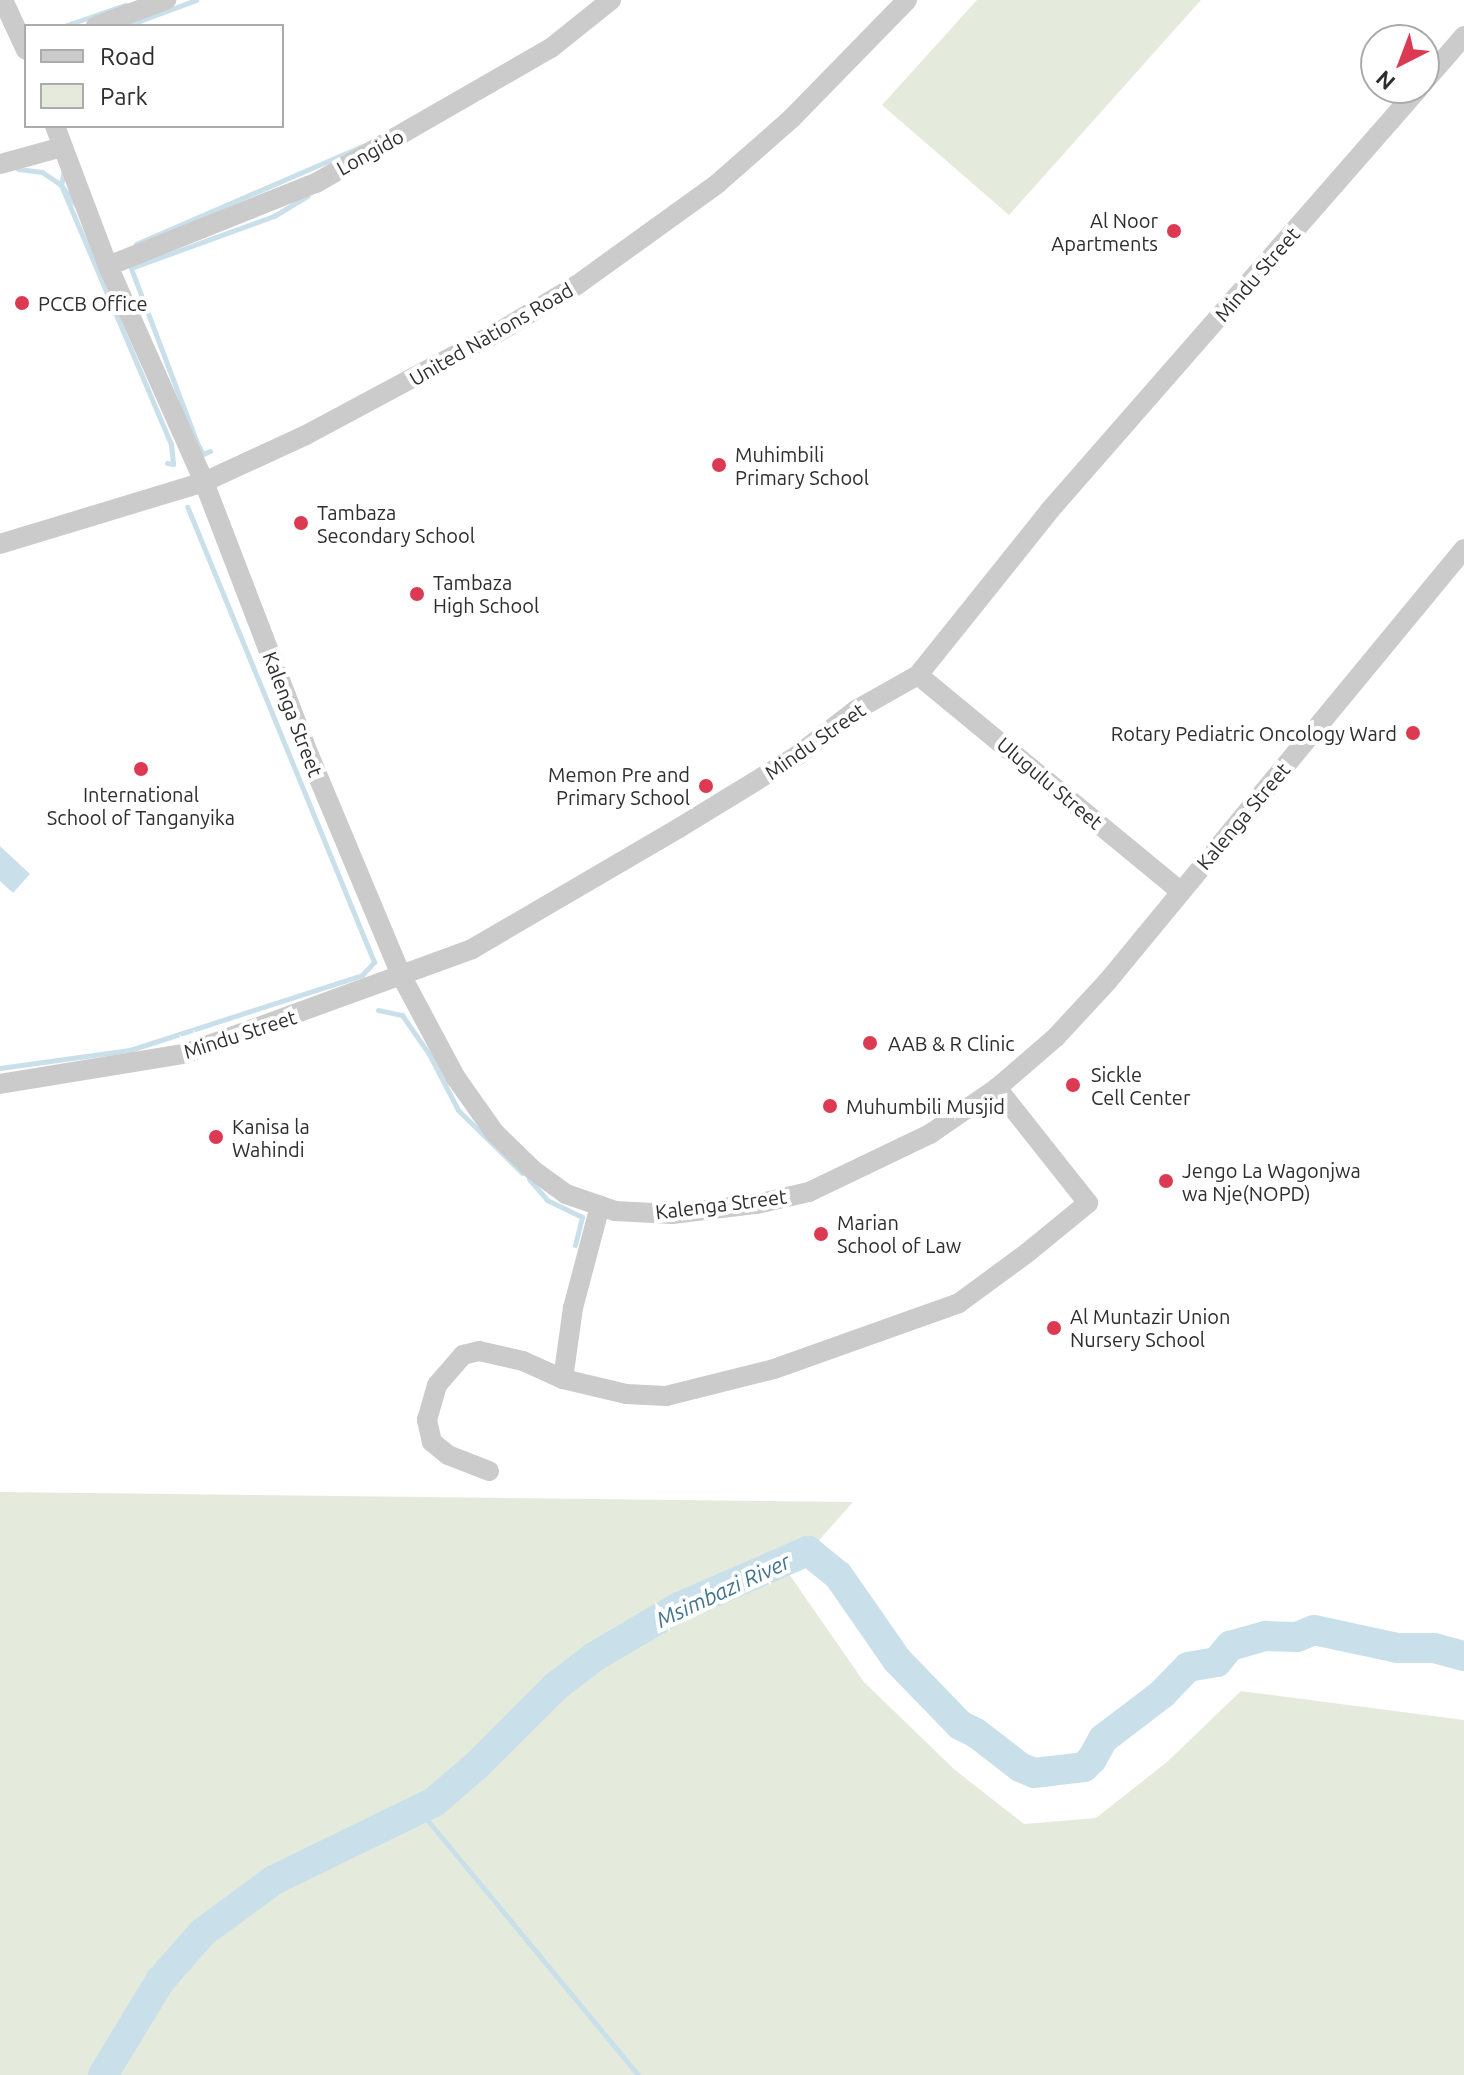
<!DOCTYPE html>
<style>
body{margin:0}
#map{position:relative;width:1464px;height:2075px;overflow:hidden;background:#fff;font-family:Ubuntu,sans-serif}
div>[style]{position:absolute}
.green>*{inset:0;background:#e5ebdc}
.water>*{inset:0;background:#c9e0ea}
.stream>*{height:5px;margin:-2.5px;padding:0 2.5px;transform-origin:2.5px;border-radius:2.5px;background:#c9e0ea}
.river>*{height:30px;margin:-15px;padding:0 15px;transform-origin:15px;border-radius:15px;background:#c9e0ea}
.minor>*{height:20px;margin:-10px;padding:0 10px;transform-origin:10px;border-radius:10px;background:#cbcbcb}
.dots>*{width:22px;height:22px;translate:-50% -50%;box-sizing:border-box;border:4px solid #fff;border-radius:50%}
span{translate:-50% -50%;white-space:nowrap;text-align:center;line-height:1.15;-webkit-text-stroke:8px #fff;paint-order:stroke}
.street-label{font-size:20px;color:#2e2e2e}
.poi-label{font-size:20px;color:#2e2e2e}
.right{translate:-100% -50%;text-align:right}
.left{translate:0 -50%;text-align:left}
.water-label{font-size:22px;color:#40758c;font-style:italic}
.legend{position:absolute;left:24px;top:24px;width:260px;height:104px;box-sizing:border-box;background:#fff;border:2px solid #ababab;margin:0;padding:10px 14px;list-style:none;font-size:24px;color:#2e2e2e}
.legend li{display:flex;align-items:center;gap:16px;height:40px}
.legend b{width:40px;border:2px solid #ababab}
.north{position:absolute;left:1360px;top:24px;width:80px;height:80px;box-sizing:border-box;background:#fff;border:2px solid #ababab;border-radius:50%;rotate:222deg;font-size:22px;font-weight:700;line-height:32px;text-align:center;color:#2e2e2e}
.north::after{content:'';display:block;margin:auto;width:28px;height:36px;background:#dc3953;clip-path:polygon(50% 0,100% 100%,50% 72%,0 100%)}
</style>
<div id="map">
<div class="green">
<i style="clip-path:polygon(977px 0,1201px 0,1009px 215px,882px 105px)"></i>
<i style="clip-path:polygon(0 1492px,853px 1502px,789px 1574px,864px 1682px,955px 1770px,1024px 1824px,1096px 1818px,1167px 1762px,1241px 1691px,1464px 1720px,1464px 2075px,0 2075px)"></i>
</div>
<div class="water">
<i style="clip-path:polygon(0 846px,30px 874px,13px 893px,0 881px)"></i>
</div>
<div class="stream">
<i style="left:64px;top:26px;width:65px;rotate:-19deg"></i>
<i style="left:126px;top:26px;width:75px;rotate:-20.4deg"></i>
<i style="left:18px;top:169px;width:24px;rotate:7deg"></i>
<i style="left:42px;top:172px;width:23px;rotate:34deg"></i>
<i style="left:61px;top:185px;width:281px;rotate:67deg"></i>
<i style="left:171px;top:444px;width:20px;rotate:84deg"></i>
<i style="left:173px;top:464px;width:6px;rotate:-171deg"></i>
<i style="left:64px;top:170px;width:15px;rotate:101deg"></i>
<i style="left:61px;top:185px;width:26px;rotate:53deg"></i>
<i style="left:136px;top:244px;width:246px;rotate:-23.4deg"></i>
<i style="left:210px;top:451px;width:8px;rotate:157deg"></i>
<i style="left:203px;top:454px;width:13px;rotate:-119deg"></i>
<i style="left:197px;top:443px;width:187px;rotate:-110.7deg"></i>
<i style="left:131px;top:268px;width:152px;rotate:-20deg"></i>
<i style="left:274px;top:216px;width:39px;rotate:-31deg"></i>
<i style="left:378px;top:1010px;width:25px;rotate:12deg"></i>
<i style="left:402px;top:1015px;width:47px;rotate:55.3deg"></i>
<i style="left:429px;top:1054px;width:63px;rotate:62.6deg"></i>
<i style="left:458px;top:1110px;width:90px;rotate:44.5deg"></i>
<i style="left:0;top:1068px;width:131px;rotate:-7.9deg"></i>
<i style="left:130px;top:1050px;width:244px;rotate:-17.9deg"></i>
<i style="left:362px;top:975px;width:18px;rotate:-47deg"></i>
<i style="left:374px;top:962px;width:492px;rotate:-112.3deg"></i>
<i style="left:529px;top:1179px;width:28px;rotate:49deg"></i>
<i style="left:547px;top:1200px;width:39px;rotate:26deg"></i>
<i style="left:582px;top:1217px;width:29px;rotate:104deg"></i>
<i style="left:419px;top:1810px;width:344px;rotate:50.4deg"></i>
</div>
<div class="river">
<i style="left:103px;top:2075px;width:110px;rotate:-58.8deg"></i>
<i style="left:160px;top:1981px;width:65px;rotate:-48.7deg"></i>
<i style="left:203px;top:1932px;width:88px;rotate:-36.2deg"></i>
<i style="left:274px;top:1880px;width:178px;rotate:-26deg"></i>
<i style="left:434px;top:1802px;width:55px;rotate:-40.6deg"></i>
<i style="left:476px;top:1766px;width:112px;rotate:-45deg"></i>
<i style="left:555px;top:1687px;width:49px;rotate:-37.6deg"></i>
<i style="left:594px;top:1657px;width:99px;rotate:-30.5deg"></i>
<i style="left:679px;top:1607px;width:141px;rotate:-23.5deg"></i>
<i style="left:808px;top:1551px;width:38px;rotate:39deg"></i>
<i style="left:838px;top:1575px;width:103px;rotate:55.2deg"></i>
<i style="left:897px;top:1660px;width:91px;rotate:45.9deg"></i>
<i style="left:960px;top:1725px;width:18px;rotate:27deg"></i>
<i style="left:976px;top:1733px;width:56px;rotate:37.7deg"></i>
<i style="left:1020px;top:1767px;width:15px;rotate:23deg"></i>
<i style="left:1034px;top:1773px;width:50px;rotate:-6.8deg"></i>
<i style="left:1084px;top:1767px;width:11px;rotate:-45deg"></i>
<i style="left:1092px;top:1759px;width:23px;rotate:-61deg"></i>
<i style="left:1103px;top:1739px;width:74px;rotate:-37.3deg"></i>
<i style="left:1162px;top:1694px;width:37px;rotate:-46deg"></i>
<i style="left:1188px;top:1667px;width:29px;rotate:-10deg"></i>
<i style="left:1217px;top:1662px;width:21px;rotate:-51deg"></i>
<i style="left:1230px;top:1646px;width:37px;rotate:-16deg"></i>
<i style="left:1266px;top:1636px;width:31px;rotate:2deg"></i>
<i style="left:1297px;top:1637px;width:18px;rotate:-22deg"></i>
<i style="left:1314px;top:1630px;width:85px;rotate:12.2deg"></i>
<i style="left:1397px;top:1648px;width:37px"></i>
<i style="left:1434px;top:1648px;width:31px;rotate:15deg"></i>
</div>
<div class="minor">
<i style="left:3px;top:0;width:55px;rotate:65.3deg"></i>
<i style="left:96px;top:26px;width:75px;rotate:-20.4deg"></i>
<i style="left:1424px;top:82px;width:61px;rotate:-49deg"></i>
<i style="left:55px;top:126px;width:150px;rotate:69.3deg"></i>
<i style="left:108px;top:266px;width:236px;rotate:66deg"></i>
<i style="left:204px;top:482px;width:280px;rotate:69deg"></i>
<i style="left:304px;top:743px;width:254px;rotate:67.3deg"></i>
<i style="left:402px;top:977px;width:115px;rotate:61.9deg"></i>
<i style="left:456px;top:1078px;width:67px;rotate:54.7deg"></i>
<i style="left:495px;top:1133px;width:53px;rotate:44.2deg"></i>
<i style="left:533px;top:1170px;width:41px;rotate:36deg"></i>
<i style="left:566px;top:1194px;width:52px;rotate:19.1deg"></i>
<i style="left:615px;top:1211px;width:57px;rotate:3deg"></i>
<i style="left:672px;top:1214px;width:85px;rotate:-6.8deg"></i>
<i style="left:756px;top:1204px;width:54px;rotate:-12.8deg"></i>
<i style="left:809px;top:1192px;width:134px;rotate:-25.6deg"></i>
<i style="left:930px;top:1134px;width:81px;rotate:-34.5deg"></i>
<i style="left:997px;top:1088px;width:78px;rotate:-40.8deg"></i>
<i style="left:1056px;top:1037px;width:75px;rotate:-47.2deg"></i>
<i style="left:1107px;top:982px;width:561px;rotate:-50.5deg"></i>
<i style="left:0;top:164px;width:64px;rotate:-15.3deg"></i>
<i style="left:108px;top:266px;width:224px;rotate:-21.8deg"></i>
<i style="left:316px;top:183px;width:271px;rotate:-29.9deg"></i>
<i style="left:551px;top:48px;width:77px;rotate:-38.7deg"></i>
<i style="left:0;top:544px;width:213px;rotate:-16.9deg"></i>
<i style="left:204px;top:482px;width:112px;rotate:-24.7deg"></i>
<i style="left:306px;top:435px;width:228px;rotate:-28.2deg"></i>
<i style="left:507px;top:327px;width:82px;rotate:-31deg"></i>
<i style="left:577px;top:285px;width:173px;rotate:-35.8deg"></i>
<i style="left:717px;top:184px;width:98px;rotate:-41.3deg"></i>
<i style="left:791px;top:119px;width:166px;rotate:-45.7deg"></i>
<i style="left:918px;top:675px;width:341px;rotate:39.5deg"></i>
<i style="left:0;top:1084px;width:186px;rotate:-9.3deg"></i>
<i style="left:184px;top:1054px;width:307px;rotate:-20deg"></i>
<i style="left:472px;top:949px;width:240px;rotate:-30.3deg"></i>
<i style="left:679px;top:828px;width:140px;rotate:-31.5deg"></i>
<i style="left:798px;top:755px;width:73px;rotate:-37.8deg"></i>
<i style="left:856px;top:710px;width:71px;rotate:-29.4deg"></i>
<i style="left:918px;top:675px;width:211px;rotate:-51.3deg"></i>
<i style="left:1050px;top:510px;width:561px;rotate:-48.83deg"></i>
<i style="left:563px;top:1379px;width:72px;rotate:-82deg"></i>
<i style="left:573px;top:1308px;width:106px;rotate:-75.2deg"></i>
<i style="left:489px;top:1471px;width:44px;rotate:-158.7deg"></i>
<i style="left:448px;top:1455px;width:21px;rotate:-141deg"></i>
<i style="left:432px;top:1442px;width:23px;rotate:-103deg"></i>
<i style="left:427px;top:1420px;width:36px;rotate:-74deg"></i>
<i style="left:437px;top:1385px;width:40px;rotate:-49deg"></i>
<i style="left:463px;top:1355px;width:16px;rotate:-14deg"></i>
<i style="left:479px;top:1351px;width:45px;rotate:12.8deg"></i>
<i style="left:523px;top:1361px;width:44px;rotate:24.2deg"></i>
<i style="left:563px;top:1379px;width:65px;rotate:13.4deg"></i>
<i style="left:626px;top:1394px;width:40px;rotate:2.9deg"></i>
<i style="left:666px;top:1396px;width:111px;rotate:-14deg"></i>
<i style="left:774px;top:1369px;width:196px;rotate:-19.6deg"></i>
<i style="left:959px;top:1303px;width:84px;rotate:-36.3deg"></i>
<i style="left:1027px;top:1253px;width:79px;rotate:-39.3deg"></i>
<i style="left:1088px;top:1203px;width:147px;rotate:-128.4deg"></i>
</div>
<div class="dots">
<i style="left:1174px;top:231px;background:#dc3953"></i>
<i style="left:22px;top:303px;background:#dc3953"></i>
<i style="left:719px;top:465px;background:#dc3953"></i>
<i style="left:301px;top:523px;background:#dc3953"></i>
<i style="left:417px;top:594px;background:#dc3953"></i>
<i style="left:1413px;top:733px;background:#dc3953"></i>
<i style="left:141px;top:769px;background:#dc3953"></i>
<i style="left:706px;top:786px;background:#dc3953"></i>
<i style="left:870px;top:1043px;background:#dc3953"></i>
<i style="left:1073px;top:1085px;background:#dc3953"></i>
<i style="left:830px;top:1106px;background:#dc3953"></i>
<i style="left:216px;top:1137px;background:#dc3953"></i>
<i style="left:1166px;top:1181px;background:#dc3953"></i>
<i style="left:821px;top:1234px;background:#dc3953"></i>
<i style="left:1054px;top:1328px;background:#dc3953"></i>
</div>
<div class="street-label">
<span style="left:370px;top:152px;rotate:-29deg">Longido</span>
<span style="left:1257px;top:274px;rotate:-49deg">Mindu Street</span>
<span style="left:491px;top:334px;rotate:-30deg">United Nations Road</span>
<span style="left:293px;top:714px;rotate:69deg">Kalenga Street</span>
<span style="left:815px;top:741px;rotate:-35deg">Mindu Street</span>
<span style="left:1050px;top:783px;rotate:40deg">Ulugulu Street</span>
<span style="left:1243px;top:816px;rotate:-50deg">Kalenga Street</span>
<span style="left:240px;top:1034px;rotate:-18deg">Mindu Street</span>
<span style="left:721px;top:1204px;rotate:-7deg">Kalenga Street</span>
</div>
<div class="poi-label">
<span class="right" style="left:1158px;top:232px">Al Noor<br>Apartments</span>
<span class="left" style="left:38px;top:303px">PCCB Office</span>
<span class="left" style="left:735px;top:466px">Muhimbili<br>Primary School</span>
<span class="left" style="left:317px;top:524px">Tambaza<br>Secondary School</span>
<span class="left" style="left:433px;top:594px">Tambaza<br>High School</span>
<span class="right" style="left:1397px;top:733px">Rotary Pediatric Oncology Ward</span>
<span class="right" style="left:690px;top:786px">Memon Pre and<br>Primary School</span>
<span style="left:141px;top:806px">International<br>School of Tanganyika</span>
<span class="left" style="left:888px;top:1043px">AAB &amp; R Clinic</span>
<span class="left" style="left:1091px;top:1086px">Sickle<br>Cell Center</span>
<span class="left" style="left:846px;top:1106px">Muhumbili Musjid</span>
<span class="left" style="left:232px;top:1138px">Kanisa la<br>Wahindi</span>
<span class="left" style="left:1182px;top:1182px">Jengo La Wagonjwa<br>wa Nje(NOPD)</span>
<span class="left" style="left:837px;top:1234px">Marian<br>School of Law</span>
<span class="left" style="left:1070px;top:1328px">Al Muntazir Union<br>Nursery School</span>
</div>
<div class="water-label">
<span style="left:723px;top:1590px;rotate:-25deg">Msimbazi River</span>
</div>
<ul class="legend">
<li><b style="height:10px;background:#cbcbcb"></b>Road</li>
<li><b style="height:22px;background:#e5ebdc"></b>Park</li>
</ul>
<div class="north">N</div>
</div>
